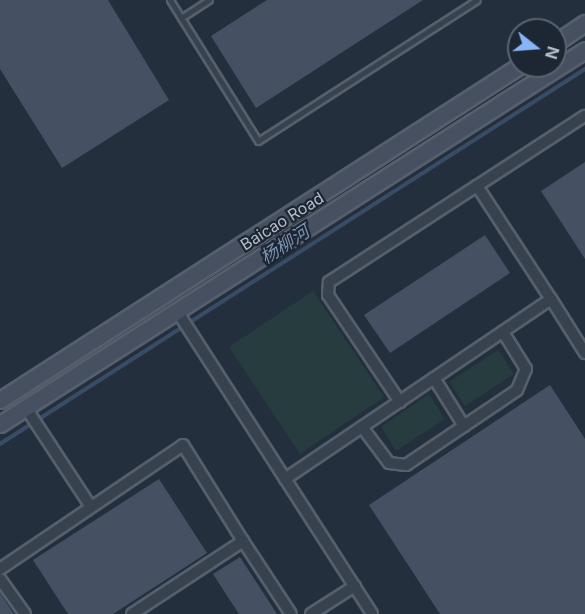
<!DOCTYPE html>
<meta charset="utf-8">
<style>
body{margin:0}
#map{position:relative;width:585px;height:614px;overflow:hidden;background:#242f3e;font-family:Inter,"Noto Sans SC",sans-serif}
div>[style]{position:absolute}
.green>*{inset:0;background:#263c3f}
.stream>*{height:4px;margin:-2px;padding:0 2px;transform-origin:2px;border-radius:2px;background:#394c67}
.building>*{inset:0;background:#455162}
.roads{filter:drop-shadow(2px 0 #565f6c) drop-shadow(-2px 0 #565f6c) drop-shadow(0 2px #565f6c) drop-shadow(0 -2px #565f6c)}
.lane>*{height:5px;margin:-2.5px;padding:0 2.5px;transform-origin:2.5px;border-radius:2.5px;background:#38414e}
.street>*{height:10px;margin:-5px;padding:0 5px;transform-origin:5px;border-radius:5px;background:#38414e}
.secondary>*{height:15px;margin:-7.5px;padding:0 7.5px;transform-origin:7.5px;border-radius:7.5px;background:#465061}
span{translate:-50% -50%;white-space:nowrap;text-align:center;line-height:1.15;-webkit-text-stroke:4.5px #1d2633;paint-order:stroke}
.street-label{font-size:16px;color:#b4bcc9}
.water-label{font-size:18px;color:#7c92b1;font-style:italic}
.north{position:absolute;left:507px;top:18px;width:60px;height:60px;box-sizing:border-box;background:#1d2633;border:2px solid #59626f;border-radius:50%;rotate:107deg;font-size:16px;font-weight:700;line-height:24px;text-align:center;color:#b4bcc9}
.north::after{content:'';display:block;margin:auto;width:21px;height:27px;background:#8ab4f8;clip-path:polygon(50% 0,100% 100%,50% 72%,0 100%)}
</style>
<div id="map">
<div class="green">
<i style="clip-path:polygon(313px 291px,384px 397px,300px 454px,229px 347px)"></i>
<i style="clip-path:polygon(498px 350px,514px 374px,465px 406px,449px 382px)"></i>
<i style="clip-path:polygon(429px 394px,445px 419px,396px 451px,381px 427px)"></i>
</div>
<div class="stream">
<i style="left:0;top:444px;width:695px;rotate:-32.66deg"></i>
</div>
<div class="building">
<i style="clip-path:polygon(0 0,108px 0,169px 100px,62px 168px,0 69px)"></i>
<i style="clip-path:polygon(267px 0,423px 0,256px 108px,211px 36px)"></i>
<i style="clip-path:polygon(585px 162px,585px 259px,541px 191px)"></i>
<i style="clip-path:polygon(485px 235px,510px 273px,390px 353px,364px 315px)"></i>
<i style="clip-path:polygon(550px 385px,585px 439px,585px 614px,440px 614px,369px 505px)"></i>
<i style="clip-path:polygon(159px 479px,207px 553px,113px 614px,68px 614px,33px 560px)"></i>
<i style="clip-path:polygon(240px 557px,277px 614px,239px 614px,213px 574px)"></i>
<i style="clip-path:polygon(0 593px,14px 614px,0 614px)"></i>
</div>
<div class="roads">
<div class="lane">
<i style="left:170px;top:0;width:166px;rotate:58deg"></i>
<i style="left:258px;top:141px;width:260px;rotate:-32.8deg"></i>
<i style="left:181px;top:18px;width:33px;rotate:-33deg"></i>
</div>
<div class="street">
<i style="left:477px;top:186px;width:135px;rotate:56.8deg"></i>
<i style="left:177px;top:311px;width:360px;rotate:57.2deg"></i>
<i style="left:434px;top:378px;width:57px;rotate:58deg"></i>
<i style="left:400px;top:402px;width:129px;rotate:-123.9deg"></i>
<i style="left:328px;top:295px;width:13px;rotate:-86deg"></i>
<i style="left:329px;top:282px;width:305px;rotate:-33deg"></i>
<i style="left:26px;top:408px;width:118px;rotate:56.7deg"></i>
<i style="left:362px;top:427px;width:45px;rotate:53.1deg"></i>
<i style="left:389px;top:463px;width:17px;rotate:7deg"></i>
<i style="left:406px;top:465px;width:134px;rotate:-34deg"></i>
<i style="left:517px;top:390px;width:23px;rotate:-67deg"></i>
<i style="left:526px;top:369px;width:44px;rotate:-121.9deg"></i>
<i style="left:285px;top:479px;width:321px;rotate:-34.1deg"></i>
<i style="left:551px;top:299px;width:64px;rotate:57.8deg"></i>
<i style="left:0;top:569px;width:221px;rotate:-34.1deg"></i>
<i style="left:183px;top:445px;width:113px;rotate:58deg"></i>
<i style="left:0;top:579px;width:43px;rotate:54.5deg"></i>
<i style="left:132px;top:614px;width:133px;rotate:-33.3deg"></i>
<i style="left:243px;top:541px;width:87px;rotate:56.7deg"></i>
<i style="left:311px;top:614px;width:52px;rotate:-32.5deg"></i>
</div>
<div class="secondary">
<i style="left:555px;top:43px;width:36px;rotate:-34deg"></i>
<i style="left:0;top:400px;width:617px;rotate:-32.76deg"></i>
<i style="left:0;top:424px;width:694px;rotate:-32.59deg"></i>
</div>
</div>
<div class="street-label">
<span style="left:282px;top:221px;rotate:-32deg">Baicao Road</span>
</div>
<div class="water-label">
<span style="left:285px;top:245px;rotate:-33deg">杨柳河</span>
</div>
<div class="north">N</div>
</div>
